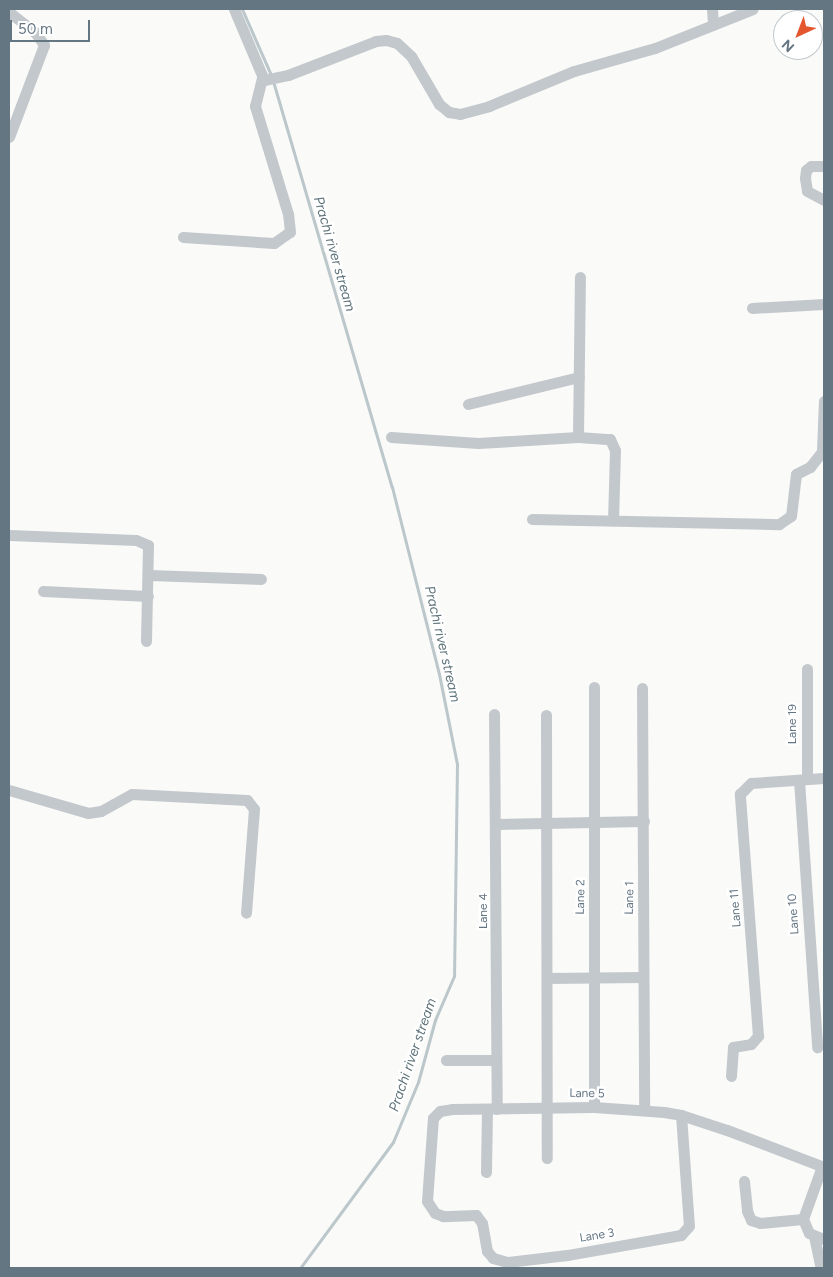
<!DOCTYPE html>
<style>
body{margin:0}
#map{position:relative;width:833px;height:1277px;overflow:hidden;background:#fafaf8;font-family:Figtree,sans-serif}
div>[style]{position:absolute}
.stream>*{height:3px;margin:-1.5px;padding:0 1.5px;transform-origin:1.5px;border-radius:1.5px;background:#bbc7cb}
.street>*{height:11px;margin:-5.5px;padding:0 5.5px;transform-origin:5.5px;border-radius:5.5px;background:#c3c8cc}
span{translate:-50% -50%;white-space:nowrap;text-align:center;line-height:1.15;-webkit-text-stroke:5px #fff;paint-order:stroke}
.street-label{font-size:12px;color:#657683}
.water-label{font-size:14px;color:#60757c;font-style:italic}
.frame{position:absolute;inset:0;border:10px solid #657683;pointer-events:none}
.north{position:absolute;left:773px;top:10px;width:50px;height:50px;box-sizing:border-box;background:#fff;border:1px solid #c1c8cd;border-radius:50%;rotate:223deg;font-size:14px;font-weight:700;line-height:20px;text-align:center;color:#657683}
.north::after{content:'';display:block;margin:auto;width:18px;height:22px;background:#e4572e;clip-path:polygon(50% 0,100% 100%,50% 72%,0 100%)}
.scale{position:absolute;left:10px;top:20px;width:80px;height:22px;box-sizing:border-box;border:2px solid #657683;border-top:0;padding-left:6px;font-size:15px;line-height:18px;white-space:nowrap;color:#657683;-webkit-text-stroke:4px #fff;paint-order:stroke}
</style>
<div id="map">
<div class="stream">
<i style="left:242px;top:9px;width:72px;rotate:66.3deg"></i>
<i style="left:273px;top:81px;width:423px;rotate:73.7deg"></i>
<i style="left:392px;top:487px;width:193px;rotate:75.9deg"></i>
<i style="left:439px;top:674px;width:92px;rotate:78.7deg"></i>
<i style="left:457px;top:764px;width:212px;rotate:90.8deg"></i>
<i style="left:454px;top:976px;width:48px;rotate:113.4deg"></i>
<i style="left:435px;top:1020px;width:64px;rotate:105.3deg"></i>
<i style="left:418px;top:1082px;width:65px;rotate:112.6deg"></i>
<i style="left:393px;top:1142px;width:157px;rotate:126.4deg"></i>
</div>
<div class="street">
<i style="left:234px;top:9px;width:77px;rotate:67.1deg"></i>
<i style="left:264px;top:80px;width:25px;rotate:-12deg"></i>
<i style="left:288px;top:75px;width:94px;rotate:-21.1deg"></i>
<i style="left:376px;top:41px;width:10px;rotate:-6deg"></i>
<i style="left:386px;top:40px;width:11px;rotate:15deg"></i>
<i style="left:397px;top:43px;width:19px;rotate:43deg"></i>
<i style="left:411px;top:56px;width:56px;rotate:59.7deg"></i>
<i style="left:439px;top:104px;width:13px;rotate:39deg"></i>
<i style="left:449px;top:112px;width:11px;rotate:10deg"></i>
<i style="left:460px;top:114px;width:30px;rotate:-15deg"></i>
<i style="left:489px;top:106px;width:92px;rotate:-22.4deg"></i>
<i style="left:574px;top:71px;width:84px;rotate:-15.9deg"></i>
<i style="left:655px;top:48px;width:105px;rotate:-21.7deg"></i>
<i style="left:712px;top:9px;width:16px;rotate:86deg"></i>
<i style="left:9px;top:12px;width:33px;rotate:38deg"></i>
<i style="left:35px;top:32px;width:16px;rotate:55deg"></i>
<i style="left:44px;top:45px;width:98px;rotate:110.8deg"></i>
<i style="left:824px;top:166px;width:13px;rotate:180deg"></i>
<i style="left:811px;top:166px;width:6px;rotate:141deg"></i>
<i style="left:806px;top:170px;width:8px;rotate:97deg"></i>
<i style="left:805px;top:178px;width:13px;rotate:81deg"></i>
<i style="left:807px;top:191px;width:19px;rotate:28deg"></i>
<i style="left:183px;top:237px;width:91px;rotate:3.8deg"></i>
<i style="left:274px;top:243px;width:19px;rotate:-35deg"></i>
<i style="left:290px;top:232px;width:18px;rotate:-96deg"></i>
<i style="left:288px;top:214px;width:113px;rotate:-107deg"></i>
<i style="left:255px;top:106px;width:29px;rotate:-76deg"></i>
<i style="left:752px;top:308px;width:72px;rotate:-3.2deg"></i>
<i style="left:468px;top:404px;width:114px;rotate:-13.7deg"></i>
<i style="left:391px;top:437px;width:87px;rotate:3.9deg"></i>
<i style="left:478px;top:443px;width:100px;rotate:-3.4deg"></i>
<i style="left:578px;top:437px;width:32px;rotate:4deg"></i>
<i style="left:610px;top:439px;width:12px;rotate:66deg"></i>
<i style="left:615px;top:450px;width:70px;rotate:91.6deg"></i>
<i style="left:578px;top:437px;width:160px;rotate:-89.3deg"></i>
<i style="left:822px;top:450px;width:49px;rotate:-87.7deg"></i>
<i style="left:532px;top:519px;width:247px;rotate:1.2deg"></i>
<i style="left:779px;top:524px;width:14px;rotate:-34deg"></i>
<i style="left:791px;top:516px;width:42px;rotate:-83.2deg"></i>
<i style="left:796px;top:474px;width:16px;rotate:-27deg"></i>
<i style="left:810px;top:467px;width:23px;rotate:-52deg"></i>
<i style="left:9px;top:535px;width:127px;rotate:2.3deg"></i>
<i style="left:136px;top:540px;width:13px;rotate:23deg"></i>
<i style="left:148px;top:545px;width:96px;rotate:91.2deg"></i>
<i style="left:149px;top:575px;width:112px;rotate:2deg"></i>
<i style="left:43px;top:591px;width:105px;rotate:2.7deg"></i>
<i style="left:807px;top:669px;width:110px;rotate:90deg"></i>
<i style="left:642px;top:688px;width:422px;rotate:89.7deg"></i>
<i style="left:494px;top:714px;width:395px;rotate:89.6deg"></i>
<i style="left:546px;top:715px;width:443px;rotate:89.9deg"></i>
<i style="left:799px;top:780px;width:268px;rotate:86.1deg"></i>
<i style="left:9px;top:790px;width:82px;rotate:16.2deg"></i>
<i style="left:88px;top:813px;width:13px;rotate:-9deg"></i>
<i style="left:101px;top:811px;width:35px;rotate:-29deg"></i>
<i style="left:132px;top:794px;width:115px;rotate:3deg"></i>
<i style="left:247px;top:800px;width:11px;rotate:52deg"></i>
<i style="left:254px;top:809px;width:104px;rotate:94.4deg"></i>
<i style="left:496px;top:824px;width:148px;rotate:-1.2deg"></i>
<i style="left:547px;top:978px;width:95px;rotate:-0.6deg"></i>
<i style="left:446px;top:1060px;width:50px"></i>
<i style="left:731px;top:1076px;width:29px;rotate:-86deg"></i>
<i style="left:733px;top:1047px;width:18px;rotate:-9deg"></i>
<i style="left:751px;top:1044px;width:11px;rotate:-49deg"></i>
<i style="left:758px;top:1036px;width:243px;rotate:-94.3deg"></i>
<i style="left:740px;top:794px;width:16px;rotate:-45deg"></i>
<i style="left:751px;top:783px;width:73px;rotate:-3.9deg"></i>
<i style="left:594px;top:1107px;width:420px;rotate:-90deg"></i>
<i style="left:681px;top:1115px;width:111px;rotate:85.9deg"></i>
<i style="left:689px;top:1226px;width:12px;rotate:132deg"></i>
<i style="left:681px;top:1235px;width:116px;rotate:170deg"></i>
<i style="left:567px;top:1255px;width:60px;rotate:173.3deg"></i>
<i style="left:507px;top:1262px;width:15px;rotate:-164deg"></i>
<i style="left:493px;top:1258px;width:9px;rotate:-131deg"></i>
<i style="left:487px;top:1251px;width:28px;rotate:-100deg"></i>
<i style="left:482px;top:1223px;width:10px;rotate:-127deg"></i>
<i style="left:476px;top:1215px;width:33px;rotate:178deg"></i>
<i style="left:443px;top:1216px;width:9px;rotate:-159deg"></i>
<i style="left:435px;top:1213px;width:14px;rotate:-124deg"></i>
<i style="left:427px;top:1201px;width:83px;rotate:-85.9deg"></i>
<i style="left:433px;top:1118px;width:10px;rotate:-45deg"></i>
<i style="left:440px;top:1111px;width:12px;rotate:-9deg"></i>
<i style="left:452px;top:1109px;width:142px;rotate:-0.8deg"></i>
<i style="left:594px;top:1107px;width:70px;rotate:4.1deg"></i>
<i style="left:664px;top:1112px;width:17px;rotate:10deg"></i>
<i style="left:681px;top:1115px;width:48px;rotate:18.1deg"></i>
<i style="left:727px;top:1130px;width:104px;rotate:20.9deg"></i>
<i style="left:822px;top:1166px;width:56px;rotate:109.7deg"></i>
<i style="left:803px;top:1219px;width:15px;rotate:67deg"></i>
<i style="left:809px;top:1233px;width:16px;rotate:22deg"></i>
<i style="left:486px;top:1172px;width:63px;rotate:-89.1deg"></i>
<i style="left:744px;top:1181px;width:30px;rotate:84deg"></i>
<i style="left:747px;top:1211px;width:10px;rotate:66deg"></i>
<i style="left:751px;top:1220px;width:9px;rotate:18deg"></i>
<i style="left:760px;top:1223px;width:43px;rotate:-5.3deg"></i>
<i style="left:814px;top:1236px;width:33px;rotate:78deg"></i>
</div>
<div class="street-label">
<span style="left:793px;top:724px;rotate:-90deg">Lane 19</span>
<span style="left:581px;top:897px;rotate:-89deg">Lane 2</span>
<span style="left:630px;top:898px;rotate:-89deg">Lane 1</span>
<span style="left:736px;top:908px;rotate:-94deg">Lane 11</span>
<span style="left:484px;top:911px;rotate:-90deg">Lane 4</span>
<span style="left:794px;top:914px;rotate:-94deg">Lane 10</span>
<span style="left:587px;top:1094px;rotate:1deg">Lane 5</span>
<span style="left:597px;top:1236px;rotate:-9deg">Lane 3</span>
</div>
<div class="water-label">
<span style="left:334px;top:254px;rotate:74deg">Prachi river stream</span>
<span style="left:442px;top:644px;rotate:77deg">Prachi river stream</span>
<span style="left:413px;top:1055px;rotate:-71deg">Prachi river stream</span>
</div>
<div class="frame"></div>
<div class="north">N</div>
<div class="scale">50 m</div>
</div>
